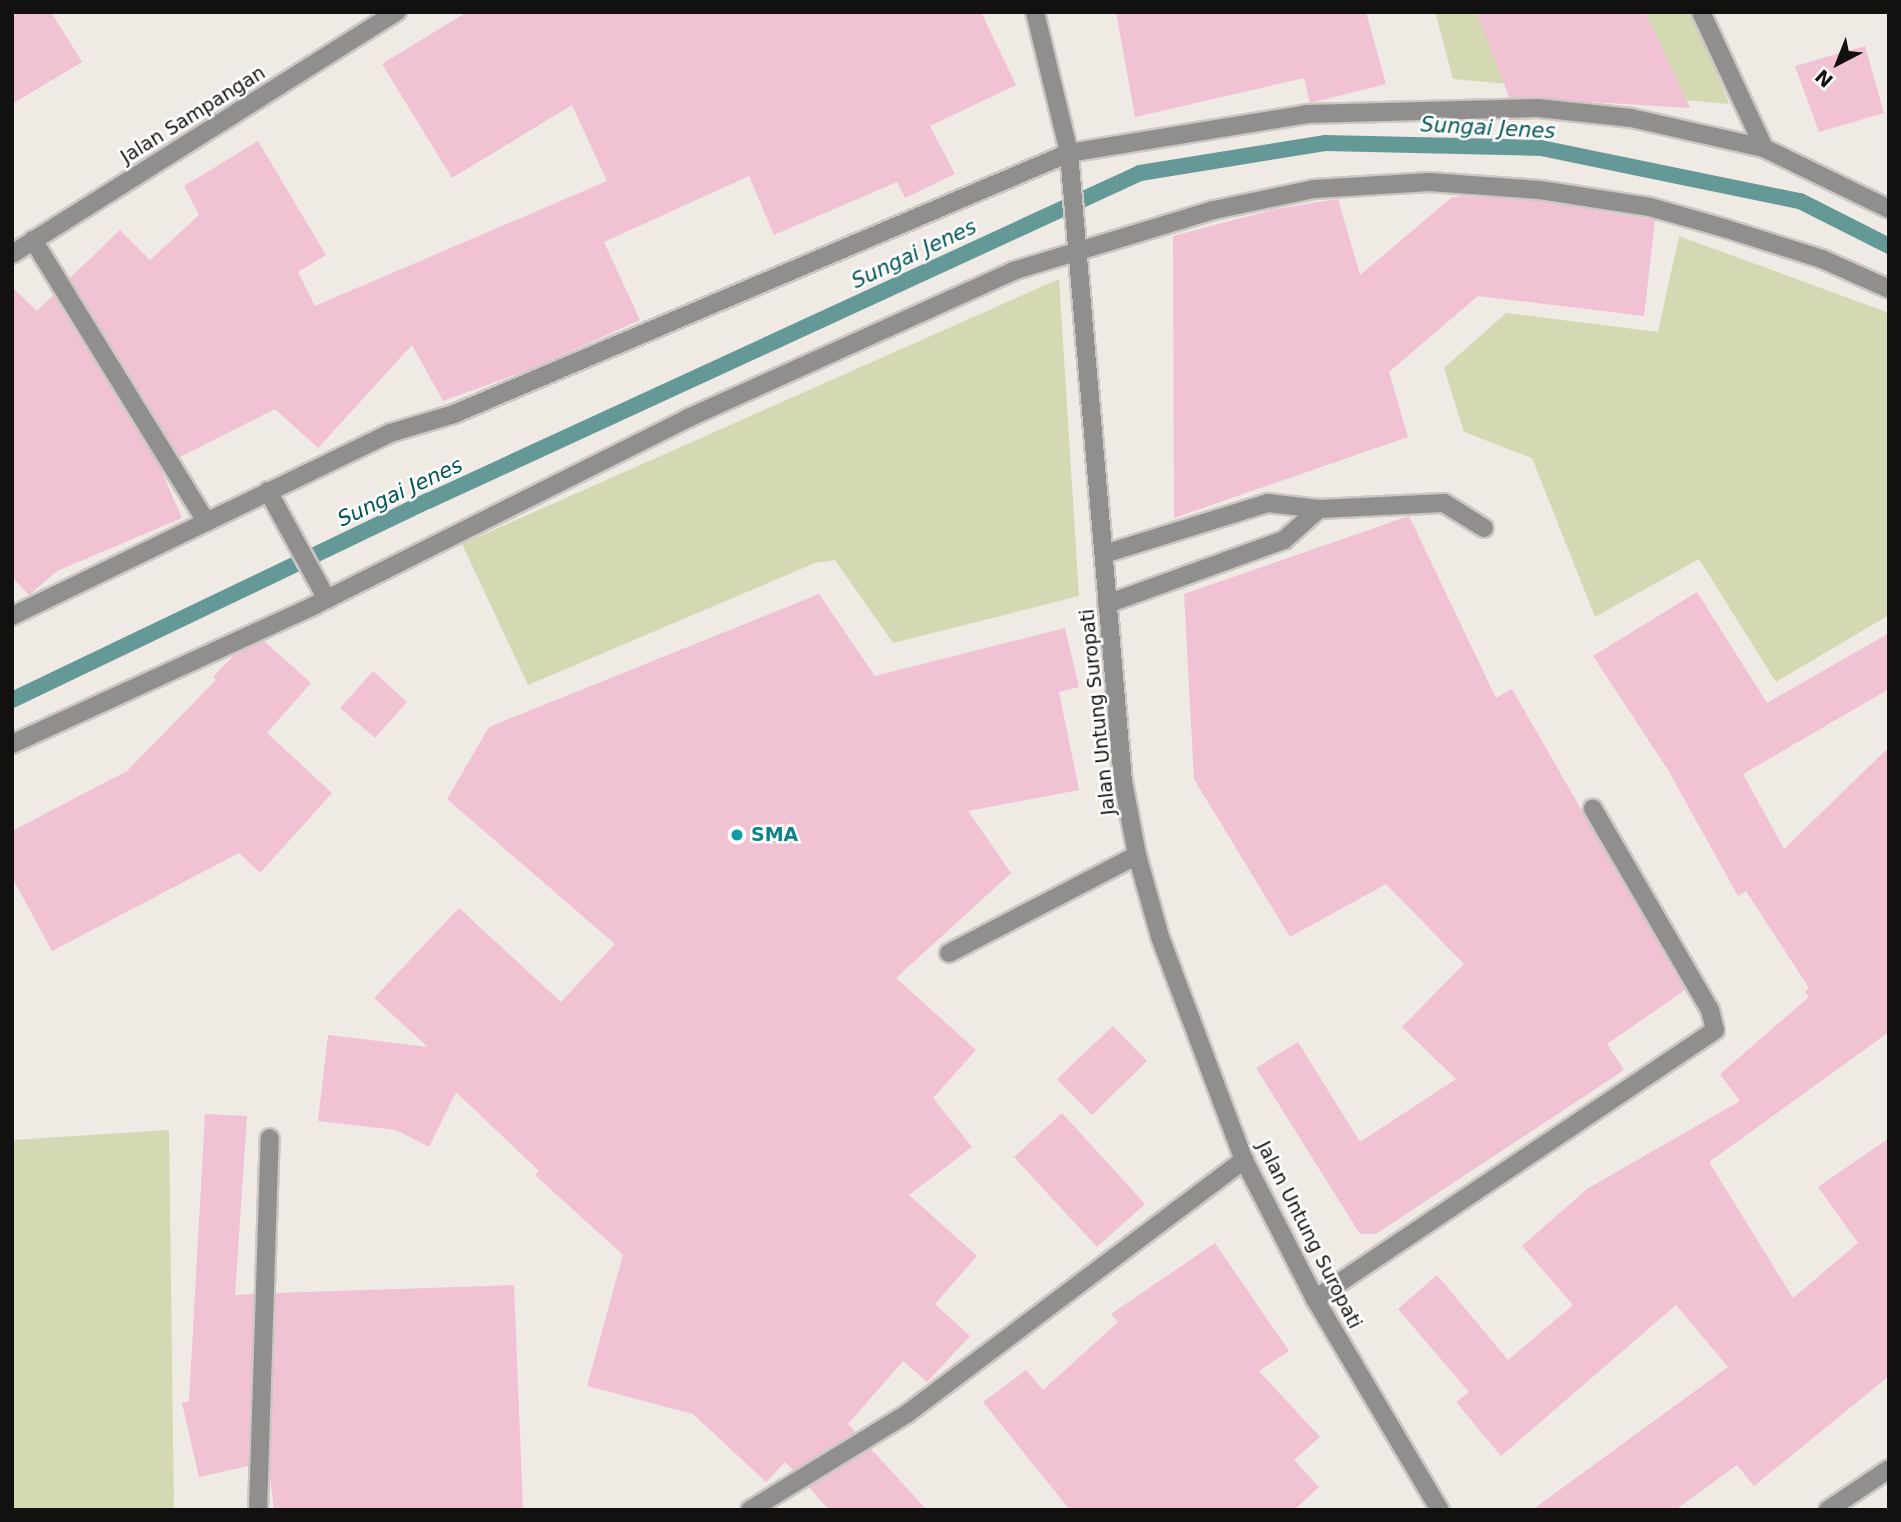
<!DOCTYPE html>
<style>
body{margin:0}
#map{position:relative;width:1901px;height:1522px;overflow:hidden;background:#f0eae5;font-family:"DejaVu Sans",sans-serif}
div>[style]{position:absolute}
.green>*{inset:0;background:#d4d9b3}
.stream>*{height:16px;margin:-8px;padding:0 8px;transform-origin:8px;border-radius:8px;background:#649998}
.building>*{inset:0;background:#f0c2d3}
.roads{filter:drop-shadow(2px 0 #cdc7c3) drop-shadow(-2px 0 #cdc7c3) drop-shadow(0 2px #cdc7c3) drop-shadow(0 -2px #cdc7c3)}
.service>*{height:18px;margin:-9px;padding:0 9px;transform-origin:9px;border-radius:9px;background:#918e8e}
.minor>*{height:18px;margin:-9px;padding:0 9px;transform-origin:9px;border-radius:9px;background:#918e8e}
.dots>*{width:19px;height:19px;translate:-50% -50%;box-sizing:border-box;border:4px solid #fff;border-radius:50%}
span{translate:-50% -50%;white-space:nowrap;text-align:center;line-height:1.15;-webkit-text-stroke:5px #fff;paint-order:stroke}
.street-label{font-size:19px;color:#131110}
.culture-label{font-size:19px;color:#0d838f;font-weight:700}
.left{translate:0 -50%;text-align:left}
.water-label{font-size:21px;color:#015555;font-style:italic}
.frame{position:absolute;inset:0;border:14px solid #131110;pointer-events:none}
.north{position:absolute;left:1803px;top:28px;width:70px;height:70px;-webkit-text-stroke:5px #fff;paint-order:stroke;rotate:222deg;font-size:19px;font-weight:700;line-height:28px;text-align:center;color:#131110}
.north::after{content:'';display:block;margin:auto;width:24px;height:32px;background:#131110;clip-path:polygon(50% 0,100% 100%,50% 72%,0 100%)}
</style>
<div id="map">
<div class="green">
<i style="clip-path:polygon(1435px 12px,1693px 12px,1729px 104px,1453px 79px)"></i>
<i style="clip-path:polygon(1679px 236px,1889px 313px,1889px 615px,1776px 682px,1699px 559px,1595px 617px,1532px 458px,1464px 432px,1444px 368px,1506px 313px,1658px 332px)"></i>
<i style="clip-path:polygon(1059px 279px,1079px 596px,893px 643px,835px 560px,815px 563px,528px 685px,462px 544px)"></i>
<i style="clip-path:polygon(169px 1130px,174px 1510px,12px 1510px,12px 1140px)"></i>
</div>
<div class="stream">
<i style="left:12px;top:700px;width:461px;rotate:-25.6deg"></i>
<i style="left:428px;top:501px;width:784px;rotate:-24.73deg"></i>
<i style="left:1140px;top:173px;width:187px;rotate:-9.2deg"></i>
<i style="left:1325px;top:143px;width:216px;rotate:1.3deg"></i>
<i style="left:1541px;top:148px;width:264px;rotate:11.6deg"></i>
<i style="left:1800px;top:201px;width:100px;rotate:26.8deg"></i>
</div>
<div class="building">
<i style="clip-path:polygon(12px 12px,51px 12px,82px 62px,12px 104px)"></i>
<i style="clip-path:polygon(467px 12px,981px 12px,1016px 85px,930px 126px,955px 174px,905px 198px,897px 182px,774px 235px,749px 176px,604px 242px,640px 320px,534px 368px,443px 401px,412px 345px,318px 448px,275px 409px,180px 457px,70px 278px,120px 230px,150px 260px,199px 215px,184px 186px,258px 141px,326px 255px,298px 272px,315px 306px,607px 181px,572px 105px,452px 178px,382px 64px)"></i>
<i style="clip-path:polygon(1116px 12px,1366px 12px,1386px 84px,1310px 103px,1304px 78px,1135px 117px)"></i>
<i style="clip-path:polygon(1477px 12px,1645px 12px,1690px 108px,1509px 97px)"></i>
<i style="clip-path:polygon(1865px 46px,1884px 113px,1819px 132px,1795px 66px)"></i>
<i style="clip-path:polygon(1462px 196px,1539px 201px,1655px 220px,1644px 316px,1478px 296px,1389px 372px,1408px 437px,1174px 518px,1173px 236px,1276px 209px,1338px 199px,1360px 275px,1451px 198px)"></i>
<i style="clip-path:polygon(12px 287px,37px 311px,53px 295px,160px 468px,182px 518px,57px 571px,29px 595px,12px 577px)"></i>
<i style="clip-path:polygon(1409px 516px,1496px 698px,1512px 689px,1685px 990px,1607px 1044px,1624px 1070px,1376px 1234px,1360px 1234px,1256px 1068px,1298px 1042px,1360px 1142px,1456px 1079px,1402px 1027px,1464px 964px,1386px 884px,1290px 937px,1194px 779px,1184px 594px)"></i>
<i style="clip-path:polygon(1697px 592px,1767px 703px,1889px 633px,1889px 689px,1743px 774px,1784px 849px,1889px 747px,1889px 1032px,1709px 1162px,1793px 1298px,1858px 1243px,1818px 1187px,1889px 1138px,1889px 1376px,1754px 1486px,1737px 1465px,1675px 1510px,1532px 1510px,1728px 1367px,1676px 1305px,1501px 1456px,1456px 1402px,1469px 1392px,1398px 1309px,1437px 1275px,1508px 1360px,1573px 1305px,1522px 1246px,1587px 1189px,1740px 1101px,1720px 1074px,1809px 997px,1805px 992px,1809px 988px,1746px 891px,1738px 896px,1668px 770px,1593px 656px)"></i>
<i style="clip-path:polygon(819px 594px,875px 676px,1065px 628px,1079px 687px,1059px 692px,1079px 790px,968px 811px,1011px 873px,896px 978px,976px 1050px,933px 1098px,972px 1147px,909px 1195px,977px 1256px,935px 1304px,970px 1336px,927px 1382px,903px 1361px,848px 1424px,855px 1432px,793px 1470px,785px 1462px,766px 1482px,693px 1414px,587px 1386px,623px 1255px,535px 1175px,539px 1171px,456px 1092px,429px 1147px,396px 1130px,318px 1121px,328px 1035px,428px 1047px,374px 998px,459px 908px,561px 1002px,615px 944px,447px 799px,489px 727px)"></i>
<i style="clip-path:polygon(264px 641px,311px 683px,267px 733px,332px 793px,260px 873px,239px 853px,52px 951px,12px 877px,12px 831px,127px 771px,216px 680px,213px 677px,234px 655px)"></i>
<i style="clip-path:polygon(373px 671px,407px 702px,375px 738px,340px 708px)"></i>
<i style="clip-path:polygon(1113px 1026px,1147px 1061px,1092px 1115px,1057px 1079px)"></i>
<i style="clip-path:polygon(1062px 1113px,1145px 1204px,1097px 1247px,1014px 1157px)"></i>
<i style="clip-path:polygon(205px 1114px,247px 1116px,235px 1295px,254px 1294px,248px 1466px,199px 1477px,182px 1403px,189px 1401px)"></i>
<i style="clip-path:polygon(1215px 1243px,1289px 1351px,1259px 1371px,1320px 1437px,1294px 1460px,1319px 1487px,1294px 1510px,1070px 1510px,983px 1402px,1026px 1370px,1043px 1390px,1118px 1322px,1111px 1314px)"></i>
<i style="clip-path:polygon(514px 1285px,523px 1510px,274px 1510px,270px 1477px,276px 1293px)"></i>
<i style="clip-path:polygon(871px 1449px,927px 1510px,829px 1510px,809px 1487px)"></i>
</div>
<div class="roads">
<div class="service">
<i style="left:1104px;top:554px;width:172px;rotate:-17.3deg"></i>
<i style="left:1268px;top:503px;width:51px;rotate:6.7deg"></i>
<i style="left:1319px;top:509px;width:125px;rotate:-2.7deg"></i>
<i style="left:1444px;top:503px;width:47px;rotate:32deg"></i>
<i style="left:1107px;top:604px;width:188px;rotate:-19.9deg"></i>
<i style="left:1284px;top:540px;width:47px;rotate:-41.5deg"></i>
<i style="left:949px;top:953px;width:212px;rotate:-27.5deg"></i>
</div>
<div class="minor">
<i style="left:1035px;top:12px;width:145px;rotate:76.4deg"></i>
<i style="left:1069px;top:153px;width:630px;rotate:85.09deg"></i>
<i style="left:1123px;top:781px;width:75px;rotate:79.3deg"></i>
<i style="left:1137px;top:855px;width:85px;rotate:74.3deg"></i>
<i style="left:1160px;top:937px;width:238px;rotate:69.4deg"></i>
<i style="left:1244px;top:1160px;width:156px;rotate:62.9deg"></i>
<i style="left:1315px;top:1299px;width:245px;rotate:59.4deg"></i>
<i style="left:1701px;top:12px;width:150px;rotate:65.1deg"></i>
<i style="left:33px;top:240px;width:329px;rotate:58.4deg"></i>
<i style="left:12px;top:254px;width:455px;rotate:-32.2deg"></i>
<i style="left:268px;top:491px;width:123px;rotate:61.4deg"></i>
<i style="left:12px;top:616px;width:420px;rotate:-25.8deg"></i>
<i style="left:390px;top:433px;width:67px;rotate:-16.5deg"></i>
<i style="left:454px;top:414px;width:668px;rotate:-23deg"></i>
<i style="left:1069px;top:153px;width:240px;rotate:-9.3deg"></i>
<i style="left:1306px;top:114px;width:232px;rotate:-1.5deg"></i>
<i style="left:1538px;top:108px;width:94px;rotate:6.1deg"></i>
<i style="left:1631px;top:118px;width:136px;rotate:12.7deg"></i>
<i style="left:1764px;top:148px;width:139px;rotate:26deg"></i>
<i style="left:12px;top:744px;width:333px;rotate:-24.6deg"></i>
<i style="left:315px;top:605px;width:417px;rotate:-26.6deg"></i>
<i style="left:688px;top:418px;width:357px;rotate:-24.3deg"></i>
<i style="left:1013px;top:271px;width:210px;rotate:-16.9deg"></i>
<i style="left:1214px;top:210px;width:102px;rotate:-11.9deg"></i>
<i style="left:1314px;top:189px;width:116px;rotate:-3.5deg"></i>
<i style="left:1430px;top:182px;width:110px;rotate:4.2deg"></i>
<i style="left:1540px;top:190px;width:111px;rotate:8.8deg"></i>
<i style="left:1650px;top:207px;width:80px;rotate:15.9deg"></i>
<i style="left:1727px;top:229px;width:100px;rotate:17.5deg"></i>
<i style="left:1822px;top:259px;width:73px;rotate:24.1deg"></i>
<i style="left:1315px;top:1299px;width:482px;rotate:-33.9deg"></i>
<i style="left:1715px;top:1030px;width:21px;rotate:-104deg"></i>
<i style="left:1710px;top:1010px;width:233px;rotate:-120.2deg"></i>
<i style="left:258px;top:1510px;width:372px;rotate:-88.2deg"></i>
<i style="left:750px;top:1510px;width:185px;rotate:-31.5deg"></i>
<i style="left:908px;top:1413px;width:421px;rotate:-37deg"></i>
<i style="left:1828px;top:1510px;width:73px;rotate:-33.9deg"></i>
</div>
</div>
<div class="dots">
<i style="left:737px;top:835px;background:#0f9aa8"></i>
</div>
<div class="street-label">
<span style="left:193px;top:115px;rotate:-32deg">Jalan Sampangan</span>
<span style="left:1098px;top:712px;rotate:-96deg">Jalan Untung Suropati</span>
<span style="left:1309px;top:1235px;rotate:63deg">Jalan Untung Suropati</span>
</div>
<div class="culture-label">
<span class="left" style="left:751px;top:835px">SMA</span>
</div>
<div class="water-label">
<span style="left:1488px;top:128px;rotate:3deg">Sungai Jenes</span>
<span style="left:914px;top:254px;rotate:-25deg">Sungai Jenes</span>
<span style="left:400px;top:492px;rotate:-25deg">Sungai Jenes</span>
</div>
<div class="frame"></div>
<div class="north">N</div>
</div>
